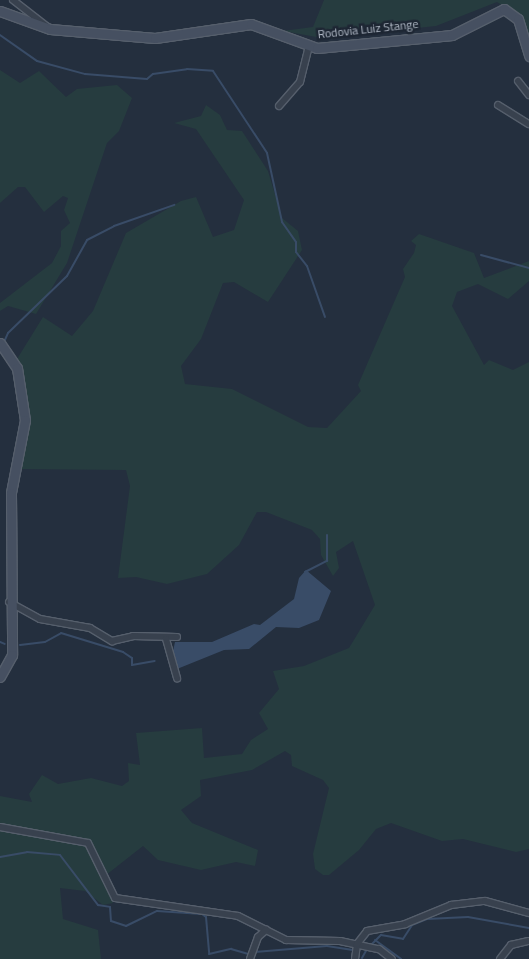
<!DOCTYPE html>
<style>
body{margin:0}
#map{position:relative;width:529px;height:959px;overflow:hidden;background:#242f3e;font-family:"Titillium Web",sans-serif}
div>[style]{position:absolute}
.green>*{inset:0;background:#263c3f}
.water>*{inset:0;background:#394c67}
.stream>*{height:2px;margin:-1px;padding:0 1px;transform-origin:1px;border-radius:1px;background:#394c67}
.roads{filter:drop-shadow(1px 0 #565f6c) drop-shadow(-1px 0 #565f6c) drop-shadow(0 1px #565f6c) drop-shadow(0 -1px #565f6c)}
.street>*{height:6px;margin:-3px;padding:0 3px;transform-origin:3px;border-radius:3px;background:#38414e}
.secondary>*{height:9px;margin:-4.5px;padding:0 4.5px;transform-origin:4.5px;border-radius:4.5px;background:#465061}
span{translate:-50% -50%;white-space:nowrap;text-align:center;line-height:1.15;-webkit-text-stroke:5px #1d2633;paint-order:stroke}
.street-label{font-size:12px;color:#b4bcc9}
</style>
<div id="map">
<div class="green">
<i style="clip-path:polygon(324px 0,529px 0,529px 59px,515px 13px,497px 2px,436px 26px,322px 38px,283px 31px,313px 27px)"></i>
<i style="clip-path:polygon(0 70px,20px 83px,39px 71px,66px 97px,77px 89px,117px 85px,132px 98px,119px 131px,107px 143px,67px 263px,36px 314px,8px 306px,0 311px,0 303px,52px 263px,61px 246px,61px 231px,70px 223px,64px 210px,68px 198px,63px 196px,44px 212px,25px 187px,18px 187px,0 203px)"></i>
<i style="clip-path:polygon(206px 105px,220px 115px,227px 130px,242px 131px,268px 171px,282px 218px,298px 231px,302px 250px,268px 302px,234px 282px,223px 283px,201px 339px,181px 366px,185px 384px,232px 389px,308px 427px,327px 428px,361px 391px,358px 385px,405px 277px,403px 269px,414px 253px,416px 245px,411px 241px,419px 234px,474px 253px,484px 278px,529px 261px,529px 281px,508px 299px,478px 284px,457px 292px,452px 306px,484px 365px,489px 360px,513px 370px,529px 362px,529px 849px,516px 852px,463px 839px,442px 841px,391px 823px,376px 829px,359px 850px,329px 875px,323px 875px,315px 869px,313px 854px,329px 788px,323px 780px,292px 766px,291px 755px,285px 751px,252px 770px,200px 780px,201px 796px,181px 810px,192px 823px,258px 850px,255px 866px,236px 862px,201px 870px,158px 860px,143px 846px,101px 879px,113px 903px,103px 905px,85px 891px,60px 888px,63px 919px,98px 930px,101px 959px,0 959px,0 796px,32px 802px,29px 794px,42px 775px,58px 784px,91px 778px,122px 786px,129px 781px,128px 763px,140px 765px,136px 733px,202px 728px,204px 758px,242px 754px,251px 740px,268px 729px,259px 713px,279px 689px,273px 671px,304px 666px,349px 648px,375px 605px,353px 541px,336px 552px,339px 568px,333px 576px,321px 555px,320px 539px,312px 530px,266px 512px,257px 512px,239px 545px,207px 574px,167px 584px,136px 577px,118px 578px,130px 486px,126px 470px,14px 469px,22px 422px,17px 359px,43px 317px,72px 336px,93px 311px,126px 233px,181px 201px,196px 197px,213px 237px,234px 230px,244px 200px,196px 129px,174px 123px,201px 116px)"></i>
</div>
<div class="water">
<i style="clip-path:polygon(306px 570px,331px 591px,319px 620px,299px 628px,276px 627px,249px 649px,224px 650px,177px 669px,172px 656px,175px 642px,212px 642px,254px 624px,260px 625px,294px 599px,299px 578px)"></i>
</div>
<div class="stream">
<i style="left:0;top:35px;width:45px;rotate:35.1deg"></i>
<i style="left:37px;top:61px;width:50px;rotate:15.2deg"></i>
<i style="left:85px;top:74px;width:62px;rotate:4.6deg"></i>
<i style="left:147px;top:79px;width:8px;rotate:-40deg"></i>
<i style="left:153px;top:74px;width:34px;rotate:-8deg"></i>
<i style="left:187px;top:69px;width:26px;rotate:4deg"></i>
<i style="left:213px;top:71px;width:98px;rotate:56.6deg"></i>
<i style="left:267px;top:153px;width:71px;rotate:77.7deg"></i>
<i style="left:282px;top:222px;width:24px;rotate:55deg"></i>
<i style="left:296px;top:242px;width:10px;rotate:90deg"></i>
<i style="left:296px;top:252px;width:18px;rotate:52deg"></i>
<i style="left:307px;top:266px;width:54px;rotate:70.6deg"></i>
<i style="left:481px;top:255px;width:50px;rotate:15.2deg"></i>
<i style="left:4px;top:342px;width:10px;rotate:-66deg"></i>
<i style="left:8px;top:333px;width:82px;rotate:-44deg"></i>
<i style="left:67px;top:276px;width:41px;rotate:-60.9deg"></i>
<i style="left:87px;top:240px;width:30px;rotate:-27deg"></i>
<i style="left:114px;top:226px;width:64px;rotate:-19.3deg"></i>
<i style="left:305px;top:572px;width:25px;rotate:-27deg"></i>
<i style="left:327px;top:561px;width:26px;rotate:-90deg"></i>
<i style="left:0;top:642px;width:5px;rotate:22deg"></i>
<i style="left:20px;top:645px;width:25px;rotate:-7deg"></i>
<i style="left:45px;top:642px;width:18px;rotate:-29deg"></i>
<i style="left:61px;top:633px;width:65px;rotate:17deg"></i>
<i style="left:123px;top:652px;width:11px;rotate:34deg"></i>
<i style="left:132px;top:658px;width:7px;rotate:90deg"></i>
<i style="left:132px;top:665px;width:23px;rotate:-10deg"></i>
<i style="left:0;top:857px;width:27px;rotate:-10deg"></i>
<i style="left:27px;top:852px;width:33px;rotate:5deg"></i>
<i style="left:60px;top:855px;width:63px;rotate:52.8deg"></i>
<i style="left:98px;top:905px;width:12px;rotate:9deg"></i>
<i style="left:110px;top:907px;width:14px;rotate:86deg"></i>
<i style="left:111px;top:921px;width:16px;rotate:18deg"></i>
<i style="left:126px;top:926px;width:34px;rotate:-26deg"></i>
<i style="left:157px;top:911px;width:45px;rotate:3.8deg"></i>
<i style="left:202px;top:914px;width:5px;rotate:37deg"></i>
<i style="left:206px;top:917px;width:37px;rotate:85deg"></i>
<i style="left:209px;top:954px;width:23px;rotate:-13deg"></i>
<i style="left:231px;top:949px;width:18px;rotate:16deg"></i>
<i style="left:375px;top:940px;width:32px;rotate:36deg"></i>
<i style="left:372px;top:944px;width:13px;rotate:-45deg"></i>
<i style="left:381px;top:935px;width:22px;rotate:10deg"></i>
<i style="left:403px;top:939px;width:17px;rotate:-57deg"></i>
<i style="left:412px;top:925px;width:16px;rotate:-22deg"></i>
<i style="left:427px;top:919px;width:41px;rotate:-2.8deg"></i>
<i style="left:468px;top:917px;width:62px;rotate:10.2deg"></i>
<i style="left:255px;top:952px;width:72px;rotate:-4.8deg"></i>
<i style="left:327px;top:946px;width:26px;rotate:9deg"></i>
<i style="left:362px;top:958px;width:10px;rotate:-61deg"></i>
</div>
<div class="roads">
<div class="street">
<i style="left:13px;top:0;width:46px;rotate:37.9deg"></i>
<i style="left:518px;top:81px;width:18px;rotate:52deg"></i>
<i style="left:498px;top:105px;width:36px;rotate:32deg"></i>
<i style="left:279px;top:106px;width:32px;rotate:-49deg"></i>
<i style="left:300px;top:82px;width:36px;rotate:-76deg"></i>
<i style="left:9px;top:602px;width:35px;rotate:29deg"></i>
<i style="left:40px;top:619px;width:51px;rotate:10.2deg"></i>
<i style="left:90px;top:628px;width:26px;rotate:31deg"></i>
<i style="left:112px;top:641px;width:22px;rotate:-13deg"></i>
<i style="left:133px;top:636px;width:44px;rotate:1.3deg"></i>
<i style="left:166px;top:639px;width:41px;rotate:74.2deg"></i>
<i style="left:0;top:827px;width:89px;rotate:10.3deg"></i>
<i style="left:88px;top:843px;width:61px;rotate:63.9deg"></i>
<i style="left:115px;top:898px;width:124px;rotate:8.3deg"></i>
<i style="left:238px;top:916px;width:54px;rotate:26.6deg"></i>
<i style="left:286px;top:940px;width:54px;rotate:1.1deg"></i>
<i style="left:340px;top:941px;width:40px;rotate:12deg"></i>
<i style="left:379px;top:949px;width:16px;rotate:38deg"></i>
<i style="left:250px;top:959px;width:23px;rotate:-70deg"></i>
<i style="left:258px;top:937px;width:11px;rotate:-41deg"></i>
<i style="left:355px;top:959px;width:15px;rotate:-82deg"></i>
<i style="left:357px;top:944px;width:16px;rotate:-52deg"></i>
<i style="left:367px;top:931px;width:39px;rotate:-10deg"></i>
<i style="left:405px;top:924px;width:50px;rotate:-22.4deg"></i>
<i style="left:451px;top:905px;width:34px;rotate:-7deg"></i>
<i style="left:485px;top:901px;width:46px;rotate:15.3deg"></i>
<i style="left:500px;top:959px;width:18px;rotate:-52deg"></i>
<i style="left:511px;top:945px;width:18px;rotate:-13deg"></i>
</div>
<div class="secondary">
<i style="left:0;top:11px;width:53px;rotate:19.8deg"></i>
<i style="left:50px;top:29px;width:105px;rotate:4.9deg"></i>
<i style="left:155px;top:38px;width:97px;rotate:-8.3deg"></i>
<i style="left:251px;top:24px;width:70px;rotate:20deg"></i>
<i style="left:317px;top:48px;width:136px;rotate:-5.5deg"></i>
<i style="left:452px;top:35px;width:58px;rotate:-26.6deg"></i>
<i style="left:504px;top:9px;width:17px;rotate:36deg"></i>
<i style="left:518px;top:19px;width:39px;rotate:73deg"></i>
<i style="left:0;top:343px;width:30px;rotate:56deg"></i>
<i style="left:17px;top:368px;width:53px;rotate:81.3deg"></i>
<i style="left:25px;top:420px;width:74px;rotate:100.9deg"></i>
<i style="left:11px;top:493px;width:162px;rotate:89.6deg"></i>
<i style="left:12px;top:655px;width:25px;rotate:119deg"></i>
</div>
</div>
<div class="street-label">
<span style="left:368px;top:29px;rotate:-6deg">Rodovia Luiz Stange</span>
</div>
</div>
